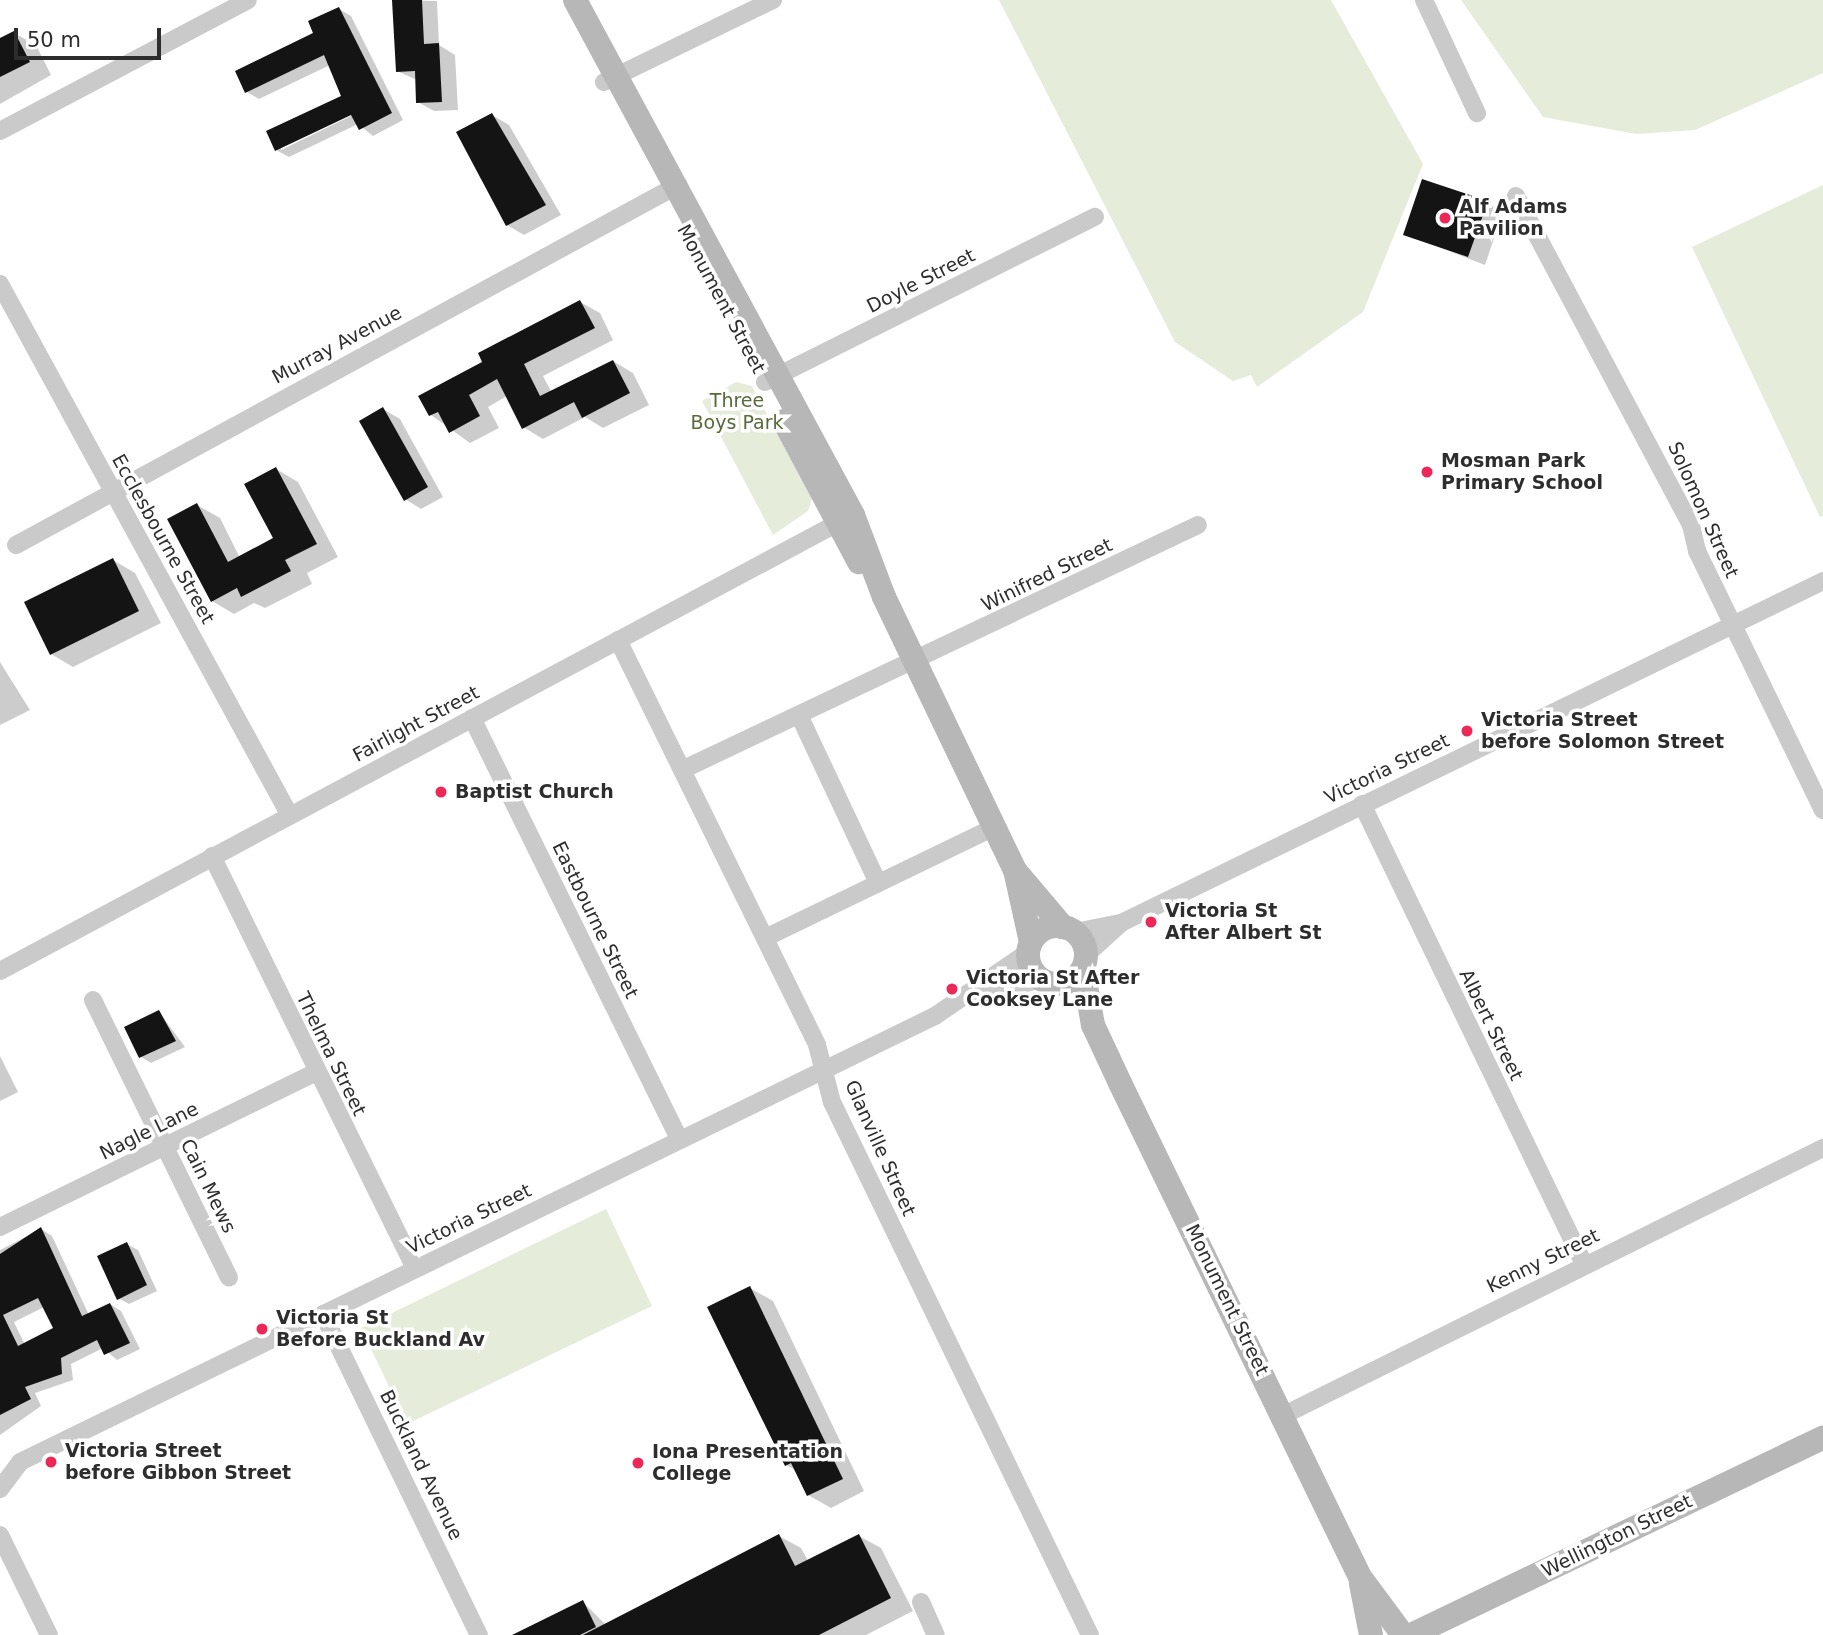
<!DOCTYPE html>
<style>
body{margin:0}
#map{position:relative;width:1823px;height:1635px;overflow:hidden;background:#fff;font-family:"DejaVu Sans",sans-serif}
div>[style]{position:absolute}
.green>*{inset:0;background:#e6ecda}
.shadow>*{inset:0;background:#0003}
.building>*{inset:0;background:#141414}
.street>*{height:18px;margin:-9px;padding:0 9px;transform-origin:9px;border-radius:9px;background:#cacaca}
.secondary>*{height:24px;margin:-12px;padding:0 12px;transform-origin:12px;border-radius:12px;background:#b7b7b7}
.secondary>.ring{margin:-12px;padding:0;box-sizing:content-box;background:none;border:24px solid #b7b7b7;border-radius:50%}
.dots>*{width:19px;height:19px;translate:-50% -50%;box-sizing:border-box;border:4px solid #fff;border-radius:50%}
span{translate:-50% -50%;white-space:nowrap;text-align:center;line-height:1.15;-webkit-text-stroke:7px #fff;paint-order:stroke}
.poi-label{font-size:19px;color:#2d2d2d;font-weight:700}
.left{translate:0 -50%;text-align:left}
.street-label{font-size:19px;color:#2d2d2d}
.park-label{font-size:19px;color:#586a39}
.scale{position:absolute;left:14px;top:28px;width:147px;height:32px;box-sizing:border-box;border:4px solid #2d2d2d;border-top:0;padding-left:9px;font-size:21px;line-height:24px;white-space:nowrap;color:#2d2d2d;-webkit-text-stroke:5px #fff;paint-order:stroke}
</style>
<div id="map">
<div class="green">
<i style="clip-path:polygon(999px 0,1331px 0,1423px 164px,1363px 312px,1257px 387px,1251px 375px,1233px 381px,1175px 342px)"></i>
<i style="clip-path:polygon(1461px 0,1823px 0,1823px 73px,1695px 130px,1636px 134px,1543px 117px)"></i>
<i style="clip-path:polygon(1823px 185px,1823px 516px,1820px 517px,1692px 247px)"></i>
<i style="clip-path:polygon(736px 382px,752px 386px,812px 499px,808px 511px,773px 535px,702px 401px)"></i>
<i style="clip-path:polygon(606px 1209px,652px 1306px,407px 1424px,361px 1328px)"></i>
</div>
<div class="shadow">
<i style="clip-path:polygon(394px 0,437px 1px,439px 45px,455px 55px,458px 110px,434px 111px,418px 102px,417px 80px,397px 71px)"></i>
<i style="clip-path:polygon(evenodd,339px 9px,351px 16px,403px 120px,373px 136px,358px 124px,289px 157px,276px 150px,343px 96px,330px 65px,259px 99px,247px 92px,339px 9px,358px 109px,359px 112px,281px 150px,281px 146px,358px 109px)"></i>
<i style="clip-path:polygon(14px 33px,36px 45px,51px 75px,0 104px,0 40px)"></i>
<i style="clip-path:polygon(492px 115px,509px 125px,561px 215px,524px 235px,507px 225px)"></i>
<i style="clip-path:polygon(1487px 203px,1503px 212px,1485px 265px,1405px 234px)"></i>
<i style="clip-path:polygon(580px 302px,600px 313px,613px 340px,543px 376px,552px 393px,613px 361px,633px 373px,649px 405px,603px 428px,585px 417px,543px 439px,523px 427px,507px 396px,488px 407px,499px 428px,470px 443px,431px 415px,485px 363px)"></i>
<i style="clip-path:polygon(383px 409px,400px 419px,443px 497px,421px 509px,405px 499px)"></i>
<i style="clip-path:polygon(276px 469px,298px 482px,338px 557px,307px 573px,312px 584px,265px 608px,254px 603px,234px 614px,212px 601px,197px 505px,220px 518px,240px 558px,275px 539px)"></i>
<i style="clip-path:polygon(113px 560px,135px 573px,161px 623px,73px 667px,51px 654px)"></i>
<i style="clip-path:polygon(0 662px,30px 710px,0 725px)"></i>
<i style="clip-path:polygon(159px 1012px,185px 1047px,151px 1063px,141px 1057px)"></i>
<i style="clip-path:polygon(0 1056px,18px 1092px,0 1101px)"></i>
<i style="clip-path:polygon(evenodd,41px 1229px,52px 1236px,89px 1315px,110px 1304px,121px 1311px,140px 1349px,117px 1360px,103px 1348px,71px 1364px,73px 1380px,35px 1393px,41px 1406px,0 1435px,0 1250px,41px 1229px,44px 1307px,55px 1328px,25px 1345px,14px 1322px,44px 1307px)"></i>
<i style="clip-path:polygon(127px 1244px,138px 1250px,157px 1291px,129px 1304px,118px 1298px)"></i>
<i style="clip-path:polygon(750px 1288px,773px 1301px,864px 1491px,831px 1508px,808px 1495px,796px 1470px,786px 1465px)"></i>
<i style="clip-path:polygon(779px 1536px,801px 1548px,808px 1561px,859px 1536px,881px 1548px,913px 1611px,866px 1635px,526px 1635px,583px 1602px,606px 1625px)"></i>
</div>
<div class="building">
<i style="clip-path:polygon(392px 0,422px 0,424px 44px,439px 43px,442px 102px,416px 103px,415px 71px,396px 72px)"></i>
<i style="clip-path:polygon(339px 7px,392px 113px,359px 130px,351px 115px,275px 151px,266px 131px,341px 96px,324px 55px,245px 93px,235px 71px,313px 33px,308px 21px)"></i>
<i style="clip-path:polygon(14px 31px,30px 62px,0 77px,0 38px)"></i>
<i style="clip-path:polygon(492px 113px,546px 205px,506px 226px,456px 132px)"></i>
<i style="clip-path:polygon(1422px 179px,1488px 201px,1468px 257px,1403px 235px)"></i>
<i style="clip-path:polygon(580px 300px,595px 328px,524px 364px,540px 396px,613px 360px,630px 393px,582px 418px,574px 402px,522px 429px,497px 379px,469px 395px,480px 416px,449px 433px,438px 412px,429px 416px,418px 396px,482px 362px,478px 353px)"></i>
<i style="clip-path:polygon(383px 407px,428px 487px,404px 501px,359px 421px)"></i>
<i style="clip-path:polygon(276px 467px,317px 544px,285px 560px,291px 571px,241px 597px,237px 588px,211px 602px,167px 519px,197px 503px,228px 562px,273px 538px,244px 484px)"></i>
<i style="clip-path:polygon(113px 558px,139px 611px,50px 655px,24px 602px)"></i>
<i style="clip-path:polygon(159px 1010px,176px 1041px,139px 1058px,124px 1027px)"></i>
<i style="clip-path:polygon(evenodd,41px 1227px,82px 1316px,110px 1303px,130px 1343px,104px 1355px,97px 1340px,61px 1358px,62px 1374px,25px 1387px,31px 1399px,0 1415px,0 1254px,41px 1227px,38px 1298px,53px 1328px,18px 1346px,3px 1315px,38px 1298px)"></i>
<i style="clip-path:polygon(127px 1242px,147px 1285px,117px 1300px,97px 1256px)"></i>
<i style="clip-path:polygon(750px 1286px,843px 1479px,807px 1496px,791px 1463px,785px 1466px,707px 1307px)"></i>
<i style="clip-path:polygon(779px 1534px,795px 1566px,859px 1534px,891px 1598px,819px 1635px,583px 1635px)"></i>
<i style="clip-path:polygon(583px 1600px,596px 1627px,580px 1635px,512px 1635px)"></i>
</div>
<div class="street">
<i style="left:1424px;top:0;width:125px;rotate:64.9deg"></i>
<i style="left:604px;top:82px;width:188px;rotate:-25.9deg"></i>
<i style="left:0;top:131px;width:280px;rotate:-27.8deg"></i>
<i style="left:1516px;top:196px;width:373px;rotate:62deg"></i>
<i style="left:1691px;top:525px;width:27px;rotate:77deg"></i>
<i style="left:1697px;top:551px;width:288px;rotate:64.1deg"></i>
<i style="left:0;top:284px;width:604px;rotate:61.4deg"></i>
<i style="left:765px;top:382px;width:369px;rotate:-26.6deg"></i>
<i style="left:16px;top:545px;width:754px;rotate:-28.54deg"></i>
<i style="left:618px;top:640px;width:451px;rotate:63.8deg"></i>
<i style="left:817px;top:1045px;width:59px;rotate:75.3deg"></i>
<i style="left:832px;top:1102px;width:592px;rotate:64.17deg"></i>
<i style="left:799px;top:715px;width:186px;rotate:64.8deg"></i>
<i style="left:472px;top:718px;width:469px;rotate:63.8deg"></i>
<i style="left:682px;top:770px;width:571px;rotate:-25.4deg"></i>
<i style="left:1362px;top:804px;width:511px;rotate:64.24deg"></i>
<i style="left:212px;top:856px;width:460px;rotate:63.8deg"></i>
<i style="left:1075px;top:932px;width:47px;rotate:-11.1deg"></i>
<i style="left:1121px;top:923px;width:781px;rotate:-25.97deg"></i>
<i style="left:765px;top:938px;width:255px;rotate:-25.8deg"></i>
<i style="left:1086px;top:955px;width:47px;rotate:-42.4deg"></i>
<i style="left:0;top:971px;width:963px;rotate:-28.14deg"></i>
<i style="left:977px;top:996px;width:66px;rotate:-14.9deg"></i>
<i style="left:93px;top:1000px;width:309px;rotate:63.9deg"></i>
<i style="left:0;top:1227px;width:352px;rotate:-26.1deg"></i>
<i style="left:323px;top:1314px;width:357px;rotate:64.1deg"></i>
<i style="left:1284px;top:1415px;width:602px;rotate:-26.35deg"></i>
<i style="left:0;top:1489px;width:34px;rotate:-53deg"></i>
<i style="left:20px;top:1462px;width:1018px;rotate:-25.99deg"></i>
<i style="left:935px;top:1016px;width:113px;rotate:-34.5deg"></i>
<i style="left:0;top:1535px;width:111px;rotate:63.9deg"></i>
<i style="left:921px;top:1602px;width:36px;rotate:66deg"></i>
</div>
<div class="secondary">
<i style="left:575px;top:0;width:585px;rotate:61.64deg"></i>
<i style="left:853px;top:515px;width:88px;rotate:69.3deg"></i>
<i style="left:884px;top:597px;width:303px;rotate:64.4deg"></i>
<i style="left:1015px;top:870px;width:74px;rotate:77.5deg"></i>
<i style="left:784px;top:421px;width:160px;rotate:62deg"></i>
<i style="left:1018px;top:874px;width:70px;rotate:49.7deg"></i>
<i class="ring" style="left:1028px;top:926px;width:34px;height:34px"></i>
<i style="left:1083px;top:969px;width:57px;rotate:79.9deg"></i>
<i style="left:1093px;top:1025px;width:64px;rotate:65deg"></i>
<i style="left:1120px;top:1083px;width:549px;rotate:64.09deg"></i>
<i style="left:1360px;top:1577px;width:72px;rotate:53.4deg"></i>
<i style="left:1361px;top:1584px;width:52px;rotate:78.9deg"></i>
<i style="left:1411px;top:1635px;width:457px;rotate:-25.6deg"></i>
</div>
<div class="dots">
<i style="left:1445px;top:218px;background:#ed2756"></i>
<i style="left:1427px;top:472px;background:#ed2756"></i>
<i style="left:1467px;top:731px;background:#ed2756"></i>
<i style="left:441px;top:792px;background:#ed2756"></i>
<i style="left:1151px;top:922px;background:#ed2756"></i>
<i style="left:952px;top:989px;background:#ed2756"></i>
<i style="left:262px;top:1329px;background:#ed2756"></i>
<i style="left:51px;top:1462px;background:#ed2756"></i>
<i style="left:638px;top:1463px;background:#ed2756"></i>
</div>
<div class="poi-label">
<span class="left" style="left:1459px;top:218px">Alf Adams<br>Pavilion</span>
<span class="left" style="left:1441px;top:472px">Mosman Park<br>Primary School</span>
<span class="left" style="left:1481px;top:731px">Victoria Street<br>before Solomon Street</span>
<span class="left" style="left:455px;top:792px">Baptist Church</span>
<span class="left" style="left:1165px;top:922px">Victoria St<br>After Albert St</span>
<span class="left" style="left:966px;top:989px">Victoria St After<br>Cooksey Lane</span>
<span class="left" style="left:276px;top:1329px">Victoria St<br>Before Buckland Av</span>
<span class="left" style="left:65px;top:1462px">Victoria Street<br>before Gibbon Street</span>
<span class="left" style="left:652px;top:1463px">Iona Presentation<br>College</span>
</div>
<div class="street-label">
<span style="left:921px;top:281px;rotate:-27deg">Doyle Street</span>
<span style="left:721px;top:299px;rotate:62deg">Monument Street</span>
<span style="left:337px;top:345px;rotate:-28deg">Murray Avenue</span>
<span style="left:1703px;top:510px;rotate:66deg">Solomon Street</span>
<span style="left:163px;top:539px;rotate:61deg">Ecclesbourne Street</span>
<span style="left:1047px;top:575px;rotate:-26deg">Winifred Street</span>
<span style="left:416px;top:724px;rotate:-28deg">Fairlight Street</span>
<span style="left:1387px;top:769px;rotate:-26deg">Victoria Street</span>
<span style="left:595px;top:920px;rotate:64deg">Eastbourne Street</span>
<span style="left:1491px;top:1025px;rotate:64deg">Albert Street</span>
<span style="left:331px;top:1054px;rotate:64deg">Thelma Street</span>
<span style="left:149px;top:1131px;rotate:-26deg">Nagle Lane</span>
<span style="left:880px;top:1148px;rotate:66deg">Glanville Street</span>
<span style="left:208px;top:1186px;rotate:64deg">Cain Mews</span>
<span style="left:469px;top:1219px;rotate:-26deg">Victoria Street</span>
<span style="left:1543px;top:1261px;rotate:-26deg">Kenny Street</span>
<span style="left:1227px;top:1300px;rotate:64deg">Monument Street</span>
<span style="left:421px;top:1465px;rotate:64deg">Buckland Avenue</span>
<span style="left:1617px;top:1536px;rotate:-26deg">Wellington Street</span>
</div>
<div class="park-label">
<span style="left:737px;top:412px">Three<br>Boys Park</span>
</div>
<div class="scale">50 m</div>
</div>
